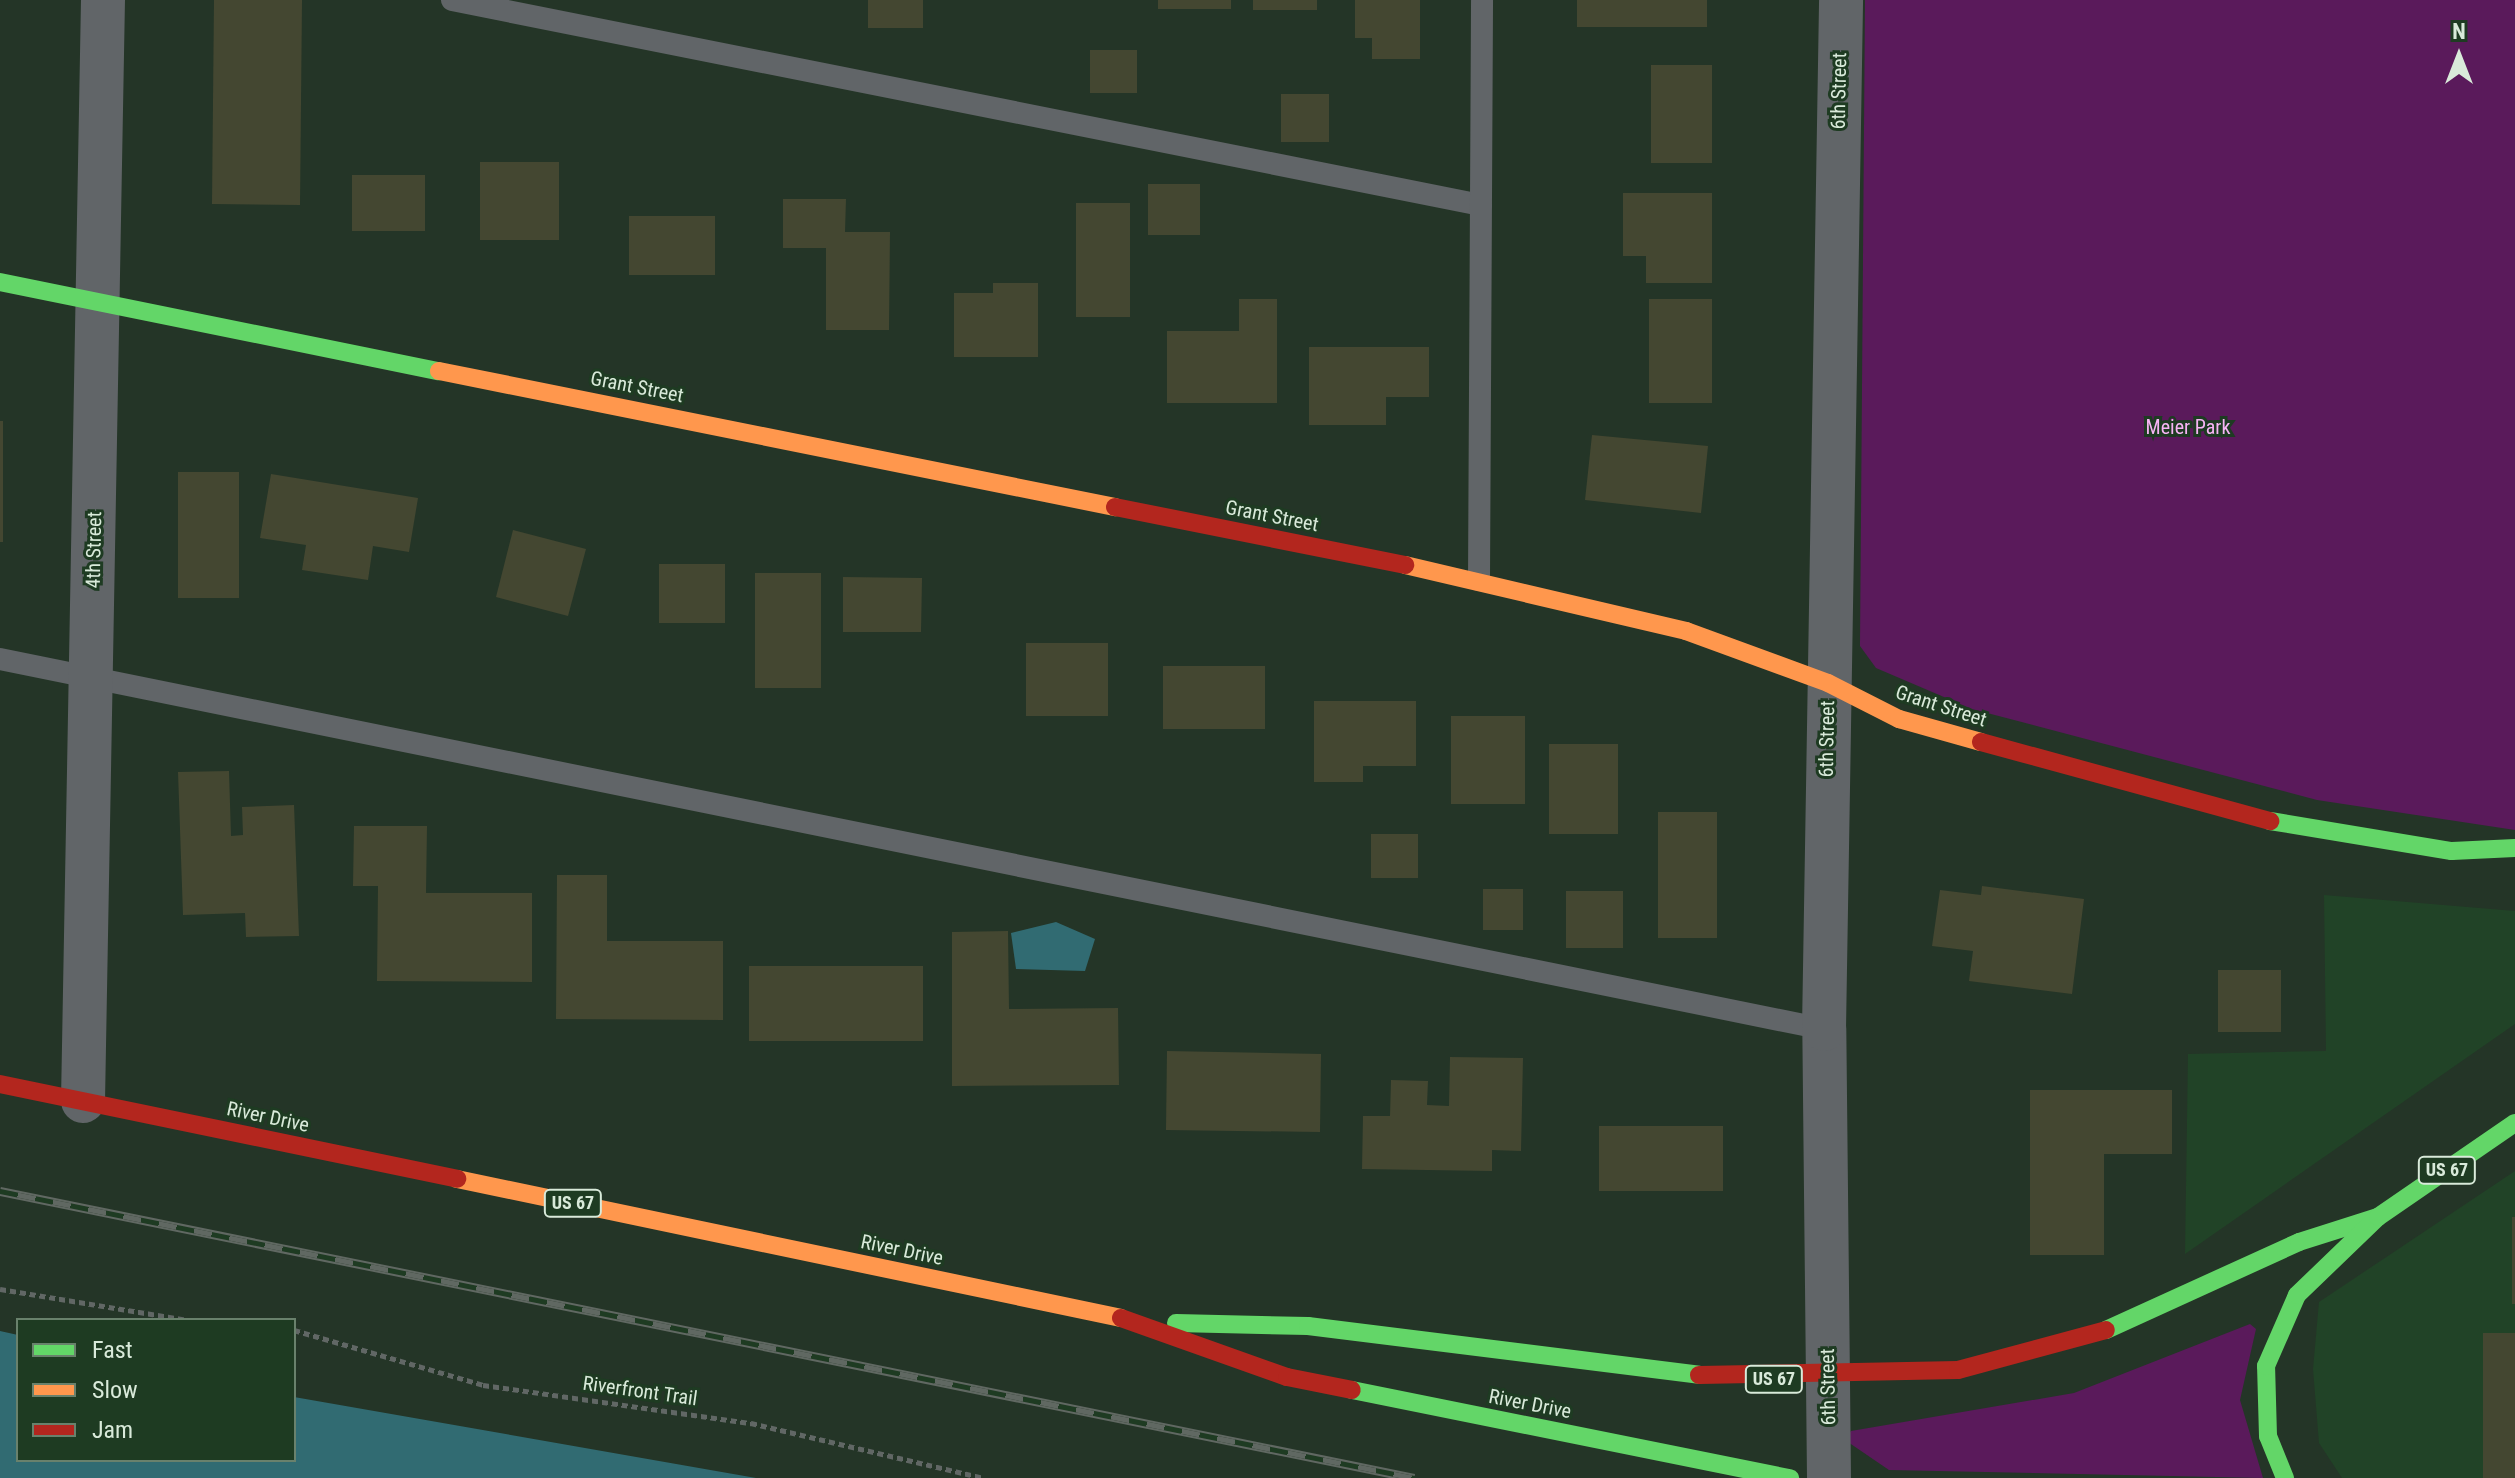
<!DOCTYPE html>
<style>
body{margin:0}
#map{position:relative;width:2515px;height:1478px;overflow:hidden;background:#243527;font-family:"Roboto Condensed",sans-serif}
div>[style]{position:absolute}
.built>*{inset:0;background:#214327}
.green>*{inset:0;background:#5a1a5b}
.water>*{inset:0;background:#316b72}
.building>*{inset:0;background:#444731}
.path>*{height:5px;margin-top:-2.5px;transform-origin:0;background:repeating-linear-gradient(90deg,#616765 0 6px,transparent 0 10px)}
.lane>*{height:22px;margin:-11px;padding:0 11px;transform-origin:11px;border-radius:11px;background:#616568}
.street>*{height:44px;margin:-22px;padding:0 22px;transform-origin:22px;border-radius:22px;background:#616568}
.fast>*{height:18px;margin:-9px;padding:0 9px;transform-origin:9px;border-radius:9px;background:#63d668}
.slow>*{height:18px;margin:-9px;padding:0 9px;transform-origin:9px;border-radius:9px;background:#ff974d}
.jam>*{height:18px;margin:-9px;padding:0 9px;transform-origin:9px;border-radius:9px;background:#b3261e}
.rail>*{height:9px;margin-top:-4.5px;transform-origin:0;background:repeating-linear-gradient(90deg,#1e3b22 0 18px,#606862 0 36px);box-sizing:border-box;border-block:2px solid #606862}
span{translate:-50% -50%;white-space:nowrap;text-align:center;line-height:1.15;-webkit-text-stroke:6px #1e3b22;paint-order:stroke}
.shield-label span{padding:2px 6px;background:#1e3b22;border:2px solid;border-radius:6px;-webkit-text-stroke-width:0}
.shield-label{font-size:18px;color:#d9eada;font-weight:700}
.street-label{font-size:20px;color:#d9eada}
.park-label{font-size:20px;color:#f7b4f5}
.legend{position:absolute;left:16px;top:1318px;width:280px;height:144px;box-sizing:border-box;background:#1e3b22;border:2px solid #69816c;margin:0;padding:10px 14px;list-style:none;font-size:24px;color:#d9eada}
.legend li{display:flex;align-items:center;gap:16px;height:40px}
.legend b{width:40px;border:2px solid #69816c}
.north{position:absolute;left:2419px;top:16px;width:80px;height:80px;-webkit-text-stroke:6px #1e3b22;paint-order:stroke;rotate:0deg;font-size:22px;font-weight:700;line-height:32px;text-align:center;color:#d9eada}
.north::after{content:'';display:block;margin:auto;width:28px;height:36px;background:#d9eada;clip-path:polygon(50% 0,100% 100%,50% 72%,0 100%)}
</style>
<div id="map">
<div class="built">
<i style="clip-path:polygon(2324px 895px,2515px 911px,2515px 1024px,2185px 1254px,2188px 1054px,2326px 1051px)"></i>
<i style="clip-path:polygon(2515px 1171px,2515px 1478px,2342px 1478px,2319px 1443px,2313px 1369px,2319px 1302px)"></i>
</div>
<div class="green">
<i style="clip-path:polygon(1865px 0,2515px 0,2515px 830px,2317px 800px,1972px 709px,1876px 668px,1860px 646px)"></i>
<i style="clip-path:polygon(2250px 1324px,2256px 1329px,2240px 1400px,2263px 1478px,1889px 1470px,1845px 1440px,1851px 1431px,2074px 1393px)"></i>
</div>
<div class="water">
<i style="clip-path:polygon(1056px 922px,1095px 939px,1085px 971px,1016px 969px,1011px 933px)"></i>
<i style="clip-path:polygon(0 1331px,18px 1335px,18px 1460px,294px 1460px,294px 1397px,756px 1478px,0 1478px)"></i>
</div>
<div class="building">
<i style="clip-path:polygon(214px 0,302px 0,300px 205px,212px 204px)"></i>
<i style="clip-path:polygon(868px 0,923px 0,923px 28px,868px 28px)"></i>
<i style="clip-path:polygon(1158px 0,1231px 0,1231px 9px,1158px 9px)"></i>
<i style="clip-path:polygon(1253px 0,1317px 0,1317px 10px,1253px 10px)"></i>
<i style="clip-path:polygon(1355px 0,1420px 0,1420px 59px,1372px 59px,1372px 38px,1355px 38px)"></i>
<i style="clip-path:polygon(1577px 0,1707px 0,1707px 27px,1577px 27px)"></i>
<i style="clip-path:polygon(1090px 50px,1137px 50px,1137px 93px,1090px 93px)"></i>
<i style="clip-path:polygon(1651px 65px,1712px 65px,1712px 163px,1651px 163px)"></i>
<i style="clip-path:polygon(1281px 94px,1329px 94px,1329px 142px,1281px 142px)"></i>
<i style="clip-path:polygon(480px 162px,559px 162px,559px 240px,480px 240px)"></i>
<i style="clip-path:polygon(352px 175px,425px 175px,425px 231px,352px 231px)"></i>
<i style="clip-path:polygon(1148px 184px,1200px 184px,1200px 235px,1148px 235px)"></i>
<i style="clip-path:polygon(1623px 193px,1712px 193px,1712px 283px,1646px 283px,1646px 256px,1623px 256px)"></i>
<i style="clip-path:polygon(783px 199px,846px 199px,845px 232px,890px 232px,889px 330px,826px 330px,826px 248px,783px 248px)"></i>
<i style="clip-path:polygon(1076px 203px,1130px 203px,1130px 317px,1076px 317px)"></i>
<i style="clip-path:polygon(629px 216px,715px 216px,715px 275px,629px 275px)"></i>
<i style="clip-path:polygon(993px 283px,1038px 283px,1038px 357px,954px 357px,954px 293px,993px 293px)"></i>
<i style="clip-path:polygon(1239px 299px,1277px 299px,1277px 403px,1167px 403px,1167px 331px,1239px 331px)"></i>
<i style="clip-path:polygon(1649px 299px,1712px 299px,1712px 403px,1649px 403px)"></i>
<i style="clip-path:polygon(1309px 347px,1429px 347px,1429px 397px,1386px 397px,1386px 425px,1309px 425px)"></i>
<i style="clip-path:polygon(0 421px,3px 421px,3px 542px,0 542px)"></i>
<i style="clip-path:polygon(1592px 435px,1708px 446px,1701px 513px,1585px 500px)"></i>
<i style="clip-path:polygon(178px 472px,239px 472px,239px 598px,178px 598px)"></i>
<i style="clip-path:polygon(271px 474px,418px 498px,409px 552px,373px 546px,368px 580px,302px 570px,306px 545px,260px 538px)"></i>
<i style="clip-path:polygon(513px 530px,586px 549px,568px 616px,496px 597px)"></i>
<i style="clip-path:polygon(659px 564px,725px 564px,725px 623px,659px 623px)"></i>
<i style="clip-path:polygon(755px 573px,821px 573px,821px 688px,755px 688px)"></i>
<i style="clip-path:polygon(843px 577px,922px 578px,921px 632px,843px 632px)"></i>
<i style="clip-path:polygon(1026px 643px,1108px 643px,1108px 716px,1026px 716px)"></i>
<i style="clip-path:polygon(1163px 666px,1265px 666px,1265px 729px,1163px 729px)"></i>
<i style="clip-path:polygon(1314px 701px,1416px 701px,1416px 766px,1363px 766px,1363px 782px,1314px 782px)"></i>
<i style="clip-path:polygon(1451px 716px,1525px 716px,1525px 804px,1451px 804px)"></i>
<i style="clip-path:polygon(1549px 744px,1618px 744px,1618px 834px,1549px 834px)"></i>
<i style="clip-path:polygon(229px 771px,231px 836px,243px 835px,242px 807px,294px 805px,299px 936px,246px 937px,245px 913px,183px 915px,178px 772px)"></i>
<i style="clip-path:polygon(1658px 812px,1717px 812px,1717px 938px,1658px 938px)"></i>
<i style="clip-path:polygon(354px 826px,427px 826px,426px 893px,532px 893px,532px 982px,377px 981px,378px 886px,353px 886px)"></i>
<i style="clip-path:polygon(1371px 834px,1418px 834px,1418px 878px,1371px 878px)"></i>
<i style="clip-path:polygon(557px 875px,607px 875px,607px 941px,723px 941px,723px 1020px,556px 1019px)"></i>
<i style="clip-path:polygon(1982px 886px,2084px 899px,2072px 994px,1969px 981px,1973px 951px,1932px 946px,1940px 890px,1981px 895px)"></i>
<i style="clip-path:polygon(1483px 889px,1523px 889px,1523px 930px,1483px 930px)"></i>
<i style="clip-path:polygon(1566px 891px,1623px 891px,1623px 948px,1566px 948px)"></i>
<i style="clip-path:polygon(1008px 931px,1009px 1009px,1118px 1008px,1119px 1085px,952px 1086px,952px 932px)"></i>
<i style="clip-path:polygon(749px 966px,923px 966px,923px 1041px,749px 1041px)"></i>
<i style="clip-path:polygon(2218px 970px,2281px 970px,2281px 1032px,2218px 1032px)"></i>
<i style="clip-path:polygon(1167px 1051px,1321px 1054px,1320px 1132px,1166px 1130px)"></i>
<i style="clip-path:polygon(1450px 1057px,1523px 1058px,1521px 1151px,1492px 1150px,1492px 1171px,1362px 1169px,1363px 1116px,1390px 1116px,1391px 1080px,1428px 1081px,1427px 1105px,1449px 1106px)"></i>
<i style="clip-path:polygon(2030px 1090px,2172px 1090px,2172px 1154px,2104px 1154px,2104px 1255px,2030px 1255px)"></i>
<i style="clip-path:polygon(1599px 1126px,1723px 1126px,1723px 1191px,1599px 1191px)"></i>
<i style="clip-path:polygon(2512px 1217px,2515px 1217px,2515px 1304px,2512px 1304px)"></i>
<i style="clip-path:polygon(2483px 1333px,2515px 1333px,2515px 1478px,2483px 1478px)"></i>
</div>
<div class="path">
<i style="left:0;top:1289px;width:190px;rotate:9.4deg"></i>
<i style="left:294px;top:1330px;width:197px;rotate:16.2deg"></i>
<i style="left:483px;top:1385px;width:271px;rotate:8.1deg"></i>
<i style="left:751px;top:1423px;width:239px;rotate:13.3deg"></i>
</div>
<div class="lane">
<i style="left:452px;top:0;width:1049px;rotate:11.27deg"></i>
<i style="left:1479px;top:580px;width:580px;rotate:-89.7deg"></i>
<i style="left:0;top:659px;width:1861px;rotate:11.47deg"></i>
</div>
<div class="street">
<i style="left:83px;top:1101px;width:1101px;rotate:-88.96deg"></i>
<i style="left:1829px;top:1478px;width:449px;rotate:-90.6deg"></i>
<i style="left:1824px;top:1029px;width:1029px;rotate:-89.05deg"></i>
</div>
<div class="fast">
<i style="left:0;top:282px;width:448px;rotate:11.5deg"></i>
<i style="left:2270px;top:821px;width:184px;rotate:9.4deg"></i>
<i style="left:2452px;top:851px;width:63px;rotate:-2.7deg"></i>
<i style="left:1176px;top:1323px;width:132px;rotate:1.3deg"></i>
<i style="left:1308px;top:1326px;width:394px;rotate:7.1deg"></i>
<i style="left:2106px;top:1330px;width:212px;rotate:-24.5deg"></i>
<i style="left:2299px;top:1242px;width:83px;rotate:-17.6deg"></i>
<i style="left:1352px;top:1390px;width:447px;rotate:11.4deg"></i>
<i style="left:2285px;top:1478px;width:45px;rotate:-112deg"></i>
<i style="left:2268px;top:1436px;width:70px;rotate:-91.6deg"></i>
<i style="left:2266px;top:1366px;width:77px;rotate:-66.4deg"></i>
<i style="left:2297px;top:1295px;width:112px;rotate:-43.9deg"></i>
<i style="left:2378px;top:1217px;width:166px;rotate:-34.5deg"></i>
</div>
<div class="slow">
<i style="left:439px;top:371px;width:690px;rotate:11.38deg"></i>
<i style="left:1405px;top:565px;width:289px;rotate:13.2deg"></i>
<i style="left:1686px;top:631px;width:151px;rotate:20.1deg"></i>
<i style="left:1828px;top:683px;width:80px;rotate:26.9deg"></i>
<i style="left:1899px;top:719px;width:85px;rotate:15.7deg"></i>
<i style="left:457px;top:1179px;width:678px;rotate:11.82deg"></i>
</div>
<div class="jam">
<i style="left:1115px;top:507px;width:296px;rotate:11.3deg"></i>
<i style="left:1981px;top:742px;width:300px;rotate:15.3deg"></i>
<i style="left:0;top:1084px;width:467px;rotate:11.7deg"></i>
<i style="left:1121px;top:1318px;width:176px;rotate:19.6deg"></i>
<i style="left:1287px;top:1377px;width:66px;rotate:11.3deg"></i>
<i style="left:1699px;top:1375px;width:259px;rotate:-1.1deg"></i>
<i style="left:1958px;top:1370px;width:153px;rotate:-15.1deg"></i>
</div>
<div class="rail">
<i style="left:0;top:1191px;width:1443px;rotate:11.47deg"></i>
</div>
<div class="shield-label">
<span style="left:2447px;top:1170px">US 67</span>
<span style="left:573px;top:1203px">US 67</span>
<span style="left:1774px;top:1379px">US 67</span>
</div>
<div class="street-label">
<span style="left:1839px;top:91px;rotate:-89deg">6th Street</span>
<span style="left:637px;top:387px;rotate:11deg">Grant Street</span>
<span style="left:1272px;top:516px;rotate:11deg">Grant Street</span>
<span style="left:94px;top:550px;rotate:-89deg">4th Street</span>
<span style="left:1941px;top:706px;rotate:18deg">Grant Street</span>
<span style="left:1827px;top:739px;rotate:-89deg">6th Street</span>
<span style="left:268px;top:1117px;rotate:12deg">River Drive</span>
<span style="left:902px;top:1250px;rotate:12deg">River Drive</span>
<span style="left:1828px;top:1387px;rotate:-91deg">6th Street</span>
<span style="left:640px;top:1391px;rotate:8deg">Riverfront Trail</span>
<span style="left:1530px;top:1404px;rotate:11deg">River Drive</span>
</div>
<div class="park-label">
<span style="left:2188px;top:427px">Meier Park</span>
</div>
<ul class="legend">
<li><b style="height:10px;background:#63d668"></b>Fast</li>
<li><b style="height:10px;background:#ff974d"></b>Slow</li>
<li><b style="height:10px;background:#b3261e"></b>Jam</li>
</ul>
<div class="north">N</div>
</div>
